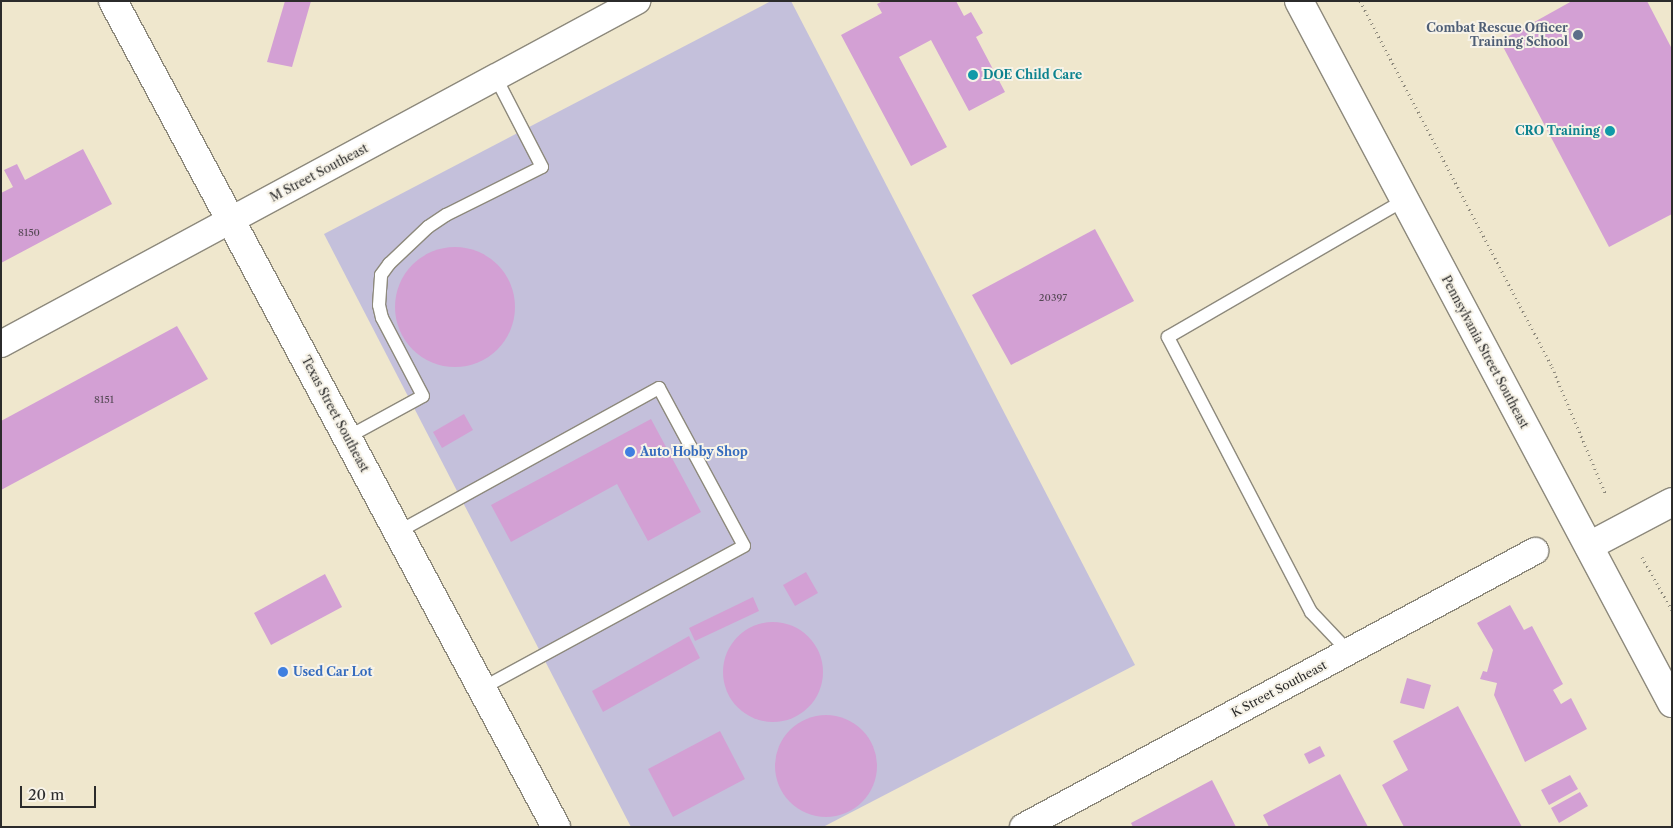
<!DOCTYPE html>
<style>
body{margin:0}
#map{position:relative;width:1673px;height:828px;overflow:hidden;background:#efe7cd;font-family:"Libre Caslon Text",serif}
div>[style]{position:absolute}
.industrial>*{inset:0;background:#c4c0db}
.building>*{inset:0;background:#d3a0d4}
.round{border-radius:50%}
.path>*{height:3px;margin-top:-1.5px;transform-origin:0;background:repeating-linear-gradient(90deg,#8d897c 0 1px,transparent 0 5px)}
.roads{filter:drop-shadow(1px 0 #8d897c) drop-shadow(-1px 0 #8d897c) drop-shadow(0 1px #8d897c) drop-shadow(0 -1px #8d897c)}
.lane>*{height:12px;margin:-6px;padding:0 6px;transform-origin:6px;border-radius:6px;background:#fff}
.street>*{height:26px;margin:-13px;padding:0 13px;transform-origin:13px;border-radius:13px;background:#fff}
.secondary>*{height:28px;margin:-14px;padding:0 14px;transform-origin:14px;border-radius:14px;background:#fff}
.dots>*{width:14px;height:14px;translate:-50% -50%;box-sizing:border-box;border:2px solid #f7f3e8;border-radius:50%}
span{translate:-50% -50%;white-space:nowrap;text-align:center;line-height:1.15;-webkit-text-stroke:4px #f7f3e8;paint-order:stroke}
.number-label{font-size:10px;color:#554855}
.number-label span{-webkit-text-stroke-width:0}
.service-label{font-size:12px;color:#4e5e75;font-weight:700}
.right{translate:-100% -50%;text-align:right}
.culture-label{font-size:12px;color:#0d838f;font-weight:700}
.left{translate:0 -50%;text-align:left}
.street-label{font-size:12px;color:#2b2b2b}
.shop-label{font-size:12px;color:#366cbe;font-weight:700}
.frame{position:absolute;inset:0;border:2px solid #2b2b2b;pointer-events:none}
.scale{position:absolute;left:20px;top:786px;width:76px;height:22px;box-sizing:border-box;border:2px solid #2b2b2b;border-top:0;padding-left:6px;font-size:15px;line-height:18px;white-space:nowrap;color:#2b2b2b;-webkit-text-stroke:4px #f7f3e8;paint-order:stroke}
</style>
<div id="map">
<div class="industrial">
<i style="clip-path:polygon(771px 1px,791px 1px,1135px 665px,823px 827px,631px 827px,324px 234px)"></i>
</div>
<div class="building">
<i style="clip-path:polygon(285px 1px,311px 1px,292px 67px,267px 62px)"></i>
<i style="clip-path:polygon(883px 1px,956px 1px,964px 16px,971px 12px,983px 33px,976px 37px,1005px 92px,969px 111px,931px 40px,899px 57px,947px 147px,911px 166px,841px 35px,882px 13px,877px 4px)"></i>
<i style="clip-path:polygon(1572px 1px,1647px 1px,1672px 49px,1672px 214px,1609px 247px,1500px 41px)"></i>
<i style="clip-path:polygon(83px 149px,112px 204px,1px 263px,1px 193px,13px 187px,4px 170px,17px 164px,25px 180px)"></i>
<i style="clip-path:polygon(1095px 229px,1134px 301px,1011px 365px,972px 295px)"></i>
<i class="round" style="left:395px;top:247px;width:120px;height:120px"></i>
<i style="clip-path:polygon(177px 326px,208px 379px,1px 490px,1px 421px)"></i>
<i style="clip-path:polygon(464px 414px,473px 430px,442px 448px,433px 432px)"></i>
<i style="clip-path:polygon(651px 419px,701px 512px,648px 541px,617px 484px,511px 542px,491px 505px)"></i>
<i style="clip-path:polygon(806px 572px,818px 593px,795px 606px,783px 585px)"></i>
<i style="clip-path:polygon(325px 574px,342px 607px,271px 645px,254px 613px)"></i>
<i style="clip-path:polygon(753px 597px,759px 611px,695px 641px,689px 628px)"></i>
<i style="clip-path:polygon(1510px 605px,1524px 630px,1532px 626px,1563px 684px,1553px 690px,1561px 704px,1571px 698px,1587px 729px,1525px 762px,1494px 695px,1497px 683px,1480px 679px,1483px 671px,1487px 672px,1493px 650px,1477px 623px)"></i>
<i class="round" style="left:723px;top:622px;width:100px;height:100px"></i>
<i style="clip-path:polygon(689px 636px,700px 658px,603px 712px,592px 691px)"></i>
<i style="clip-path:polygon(1407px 678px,1431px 685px,1424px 709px,1400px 703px)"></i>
<i style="clip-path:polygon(1458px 706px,1522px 827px,1404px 827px,1382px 785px,1408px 770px,1393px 741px)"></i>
<i class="round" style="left:775px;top:715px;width:102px;height:102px"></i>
<i style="clip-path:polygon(720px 731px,745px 779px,673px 817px,648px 769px)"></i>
<i style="clip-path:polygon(1320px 746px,1325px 756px,1309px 764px,1304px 754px)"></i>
<i style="clip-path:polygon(1340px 774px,1368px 827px,1269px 827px,1263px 815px)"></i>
<i style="clip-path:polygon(1570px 775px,1578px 789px,1549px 805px,1541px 790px)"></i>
<i style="clip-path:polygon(1212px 780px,1236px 827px,1133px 827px,1131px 823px)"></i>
<i style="clip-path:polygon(1580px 792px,1588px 806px,1559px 823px,1551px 808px)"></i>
</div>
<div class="path">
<i style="left:1360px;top:1px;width:413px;rotate:62.3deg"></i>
<i style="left:1552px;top:367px;width:139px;rotate:67.1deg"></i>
<i style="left:1642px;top:557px;width:61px;rotate:60.5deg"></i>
</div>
<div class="roads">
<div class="lane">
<i style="left:348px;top:437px;width:85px;rotate:-28.7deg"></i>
<i style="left:423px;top:396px;width:88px;rotate:-117.7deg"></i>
<i style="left:382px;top:318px;width:13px;rotate:-103deg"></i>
<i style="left:379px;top:305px;width:30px;rotate:-86deg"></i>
<i style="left:381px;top:275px;width:14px;rotate:-54deg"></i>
<i style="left:389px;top:264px;width:54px;rotate:-43.5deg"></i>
<i style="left:428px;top:227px;width:22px;rotate:-34deg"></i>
<i style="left:446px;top:215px;width:107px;rotate:-26.6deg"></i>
<i style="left:542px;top:167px;width:100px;rotate:-117.3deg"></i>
<i style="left:398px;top:532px;width:298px;rotate:-28.9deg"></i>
<i style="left:659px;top:388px;width:179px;rotate:61.7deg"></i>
<i style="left:744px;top:546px;width:298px;rotate:151.5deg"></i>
<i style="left:1349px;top:652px;width:55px;rotate:-133.5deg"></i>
<i style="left:1311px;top:612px;width:310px;rotate:-117.5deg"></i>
<i style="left:1168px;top:337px;width:273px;rotate:-30.1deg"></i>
</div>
<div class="street">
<i style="left:1px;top:344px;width:723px;rotate:-28.34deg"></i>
<i style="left:1023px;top:827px;width:582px;rotate:-28.33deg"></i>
</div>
<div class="secondary">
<i style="left:113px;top:1px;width:937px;rotate:61.79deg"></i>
<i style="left:1299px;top:1px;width:795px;rotate:62.02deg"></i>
<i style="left:1589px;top:546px;width:94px;rotate:-27.9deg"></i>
</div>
</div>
<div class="dots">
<i style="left:1578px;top:35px;background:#5c6f8a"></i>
<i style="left:973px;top:75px;background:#0f9aa8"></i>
<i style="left:1610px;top:131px;background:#0f9aa8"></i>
<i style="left:630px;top:452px;background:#3f7fe0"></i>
<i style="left:283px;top:672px;background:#3f7fe0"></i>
</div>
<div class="number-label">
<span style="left:29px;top:233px">8150</span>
<span style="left:1053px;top:298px">20397</span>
<span style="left:104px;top:400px">8151</span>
</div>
<div class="service-label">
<span class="right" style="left:1568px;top:35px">Combat Rescue Officer<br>Training School</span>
</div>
<div class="culture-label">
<span class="left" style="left:983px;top:75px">DOE Child Care</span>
<span class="right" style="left:1600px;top:131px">CRO Training</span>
</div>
<div class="street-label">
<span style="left:319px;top:173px;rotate:-28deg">M Street Southeast</span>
<span style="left:1485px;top:352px;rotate:62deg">Pennsylvania Street Southeast</span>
<span style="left:335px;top:414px;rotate:62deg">Texas Street Southeast</span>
<span style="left:1279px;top:689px;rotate:-28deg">K Street Southeast</span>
</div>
<div class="shop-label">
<span class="left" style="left:640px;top:452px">Auto Hobby Shop</span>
<span class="left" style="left:293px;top:672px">Used Car Lot</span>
</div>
<div class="frame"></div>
<div class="scale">20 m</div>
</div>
